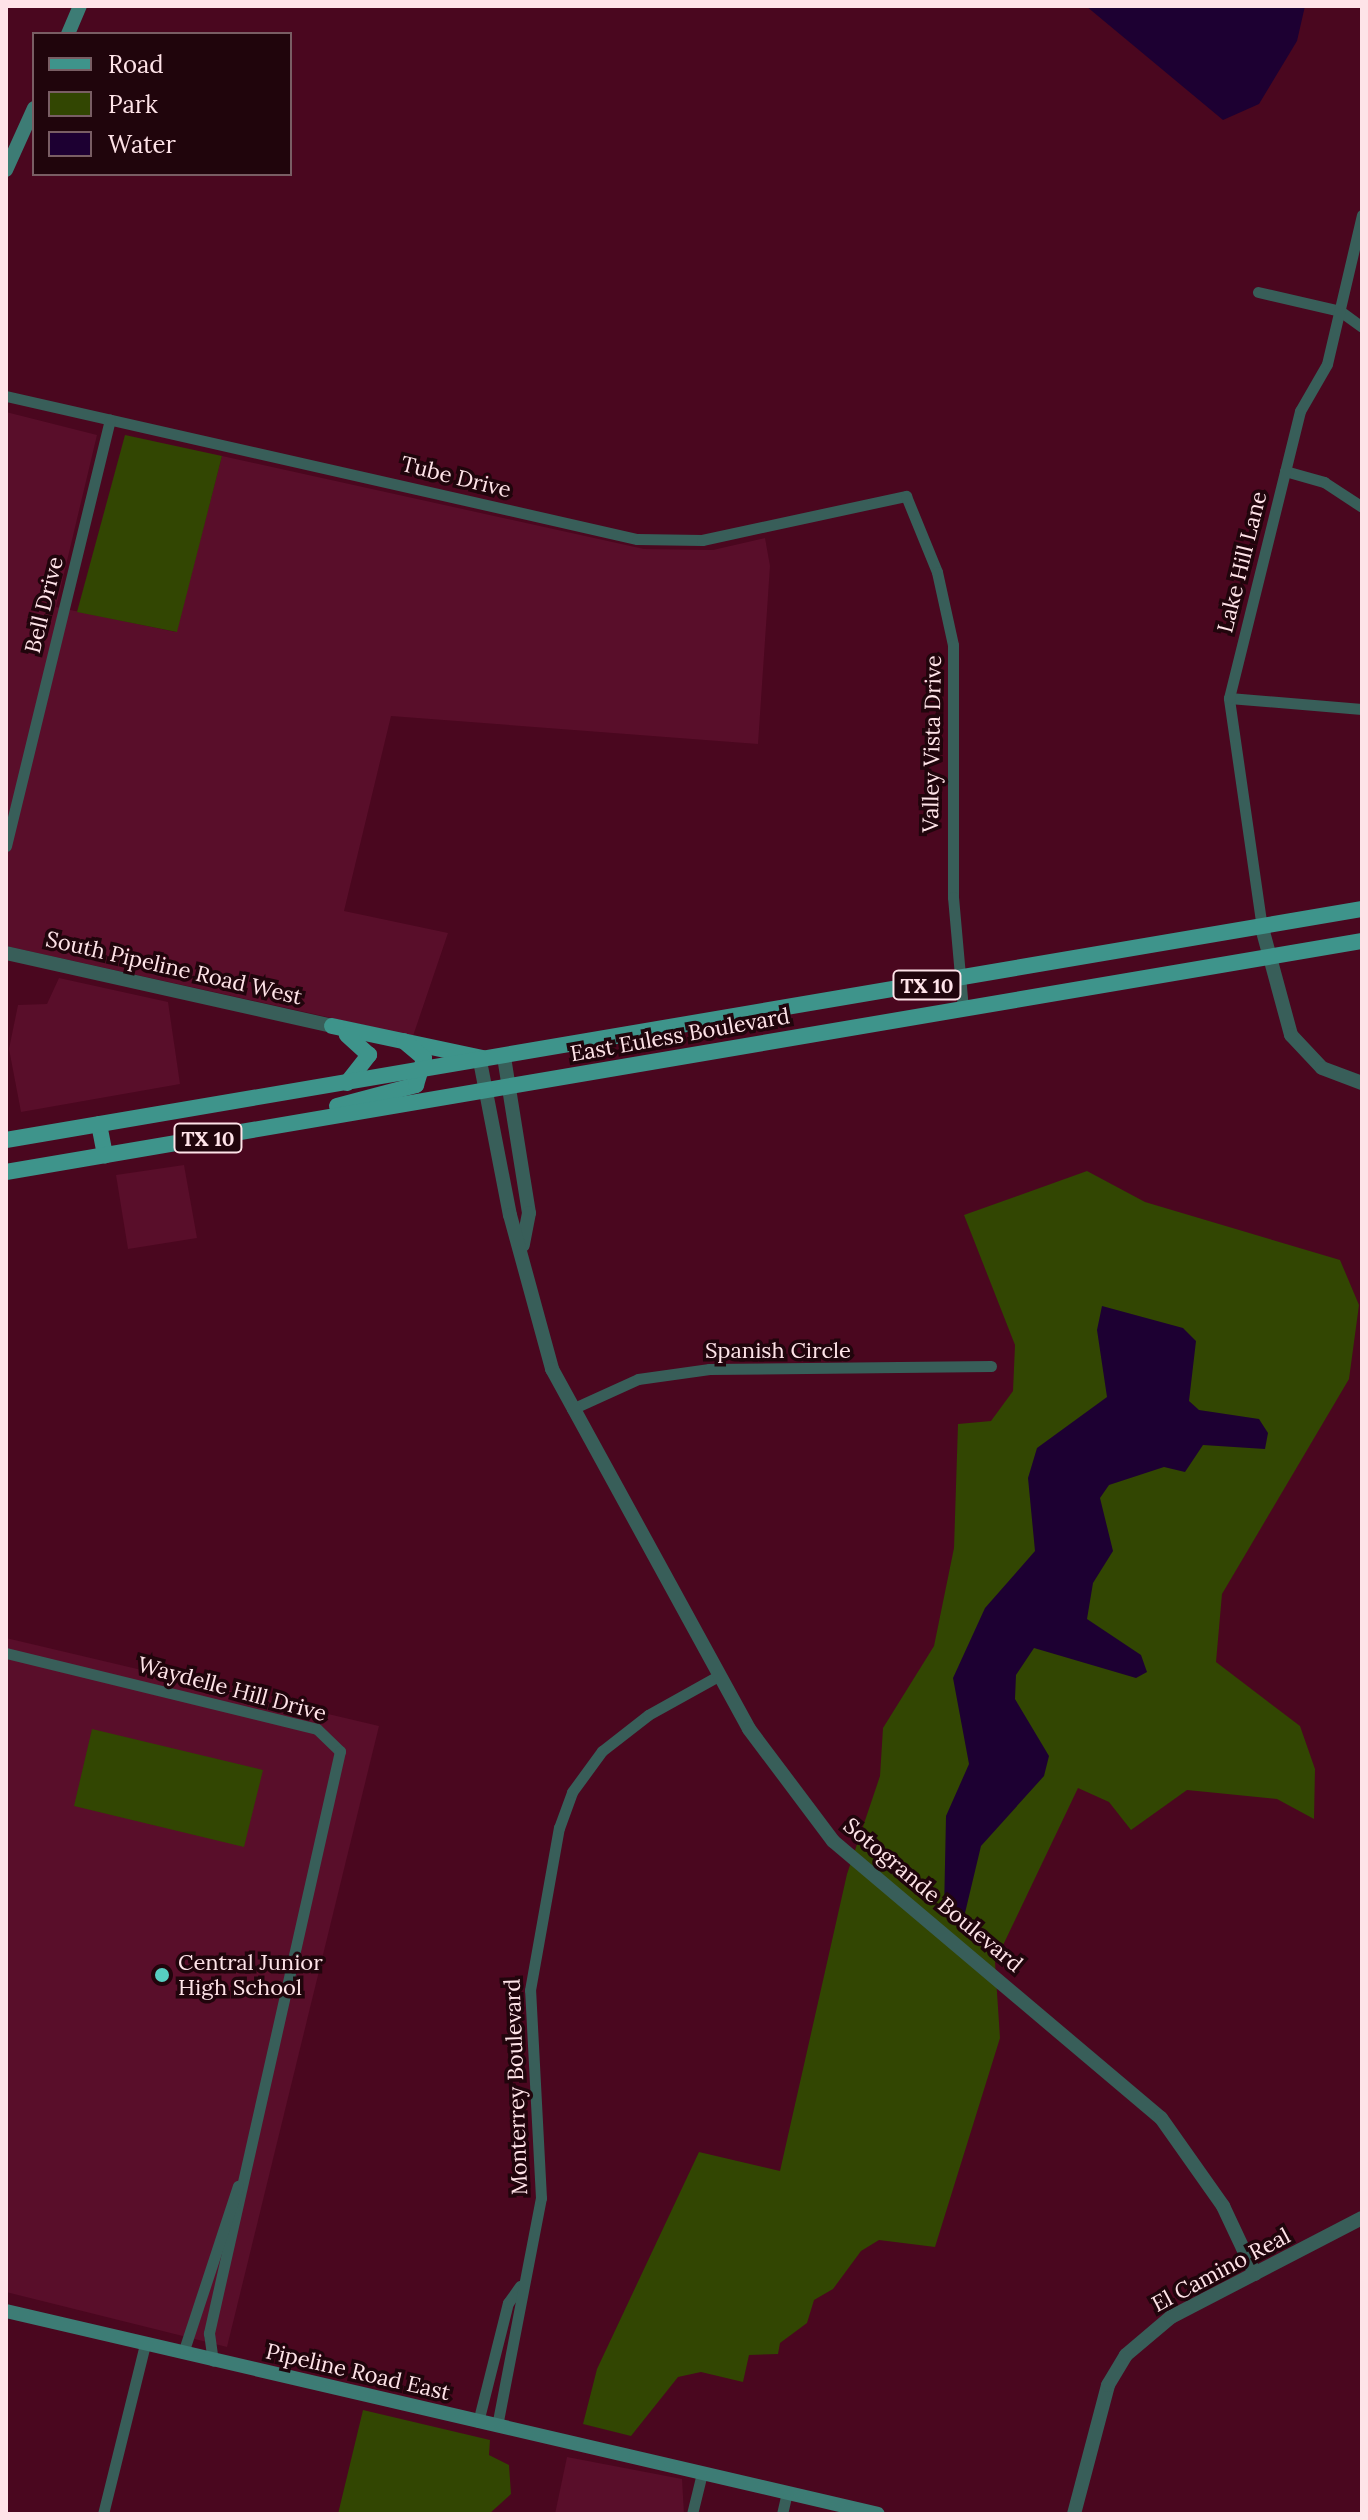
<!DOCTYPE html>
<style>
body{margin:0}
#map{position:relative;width:1368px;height:2520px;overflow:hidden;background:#4a071f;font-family:Lora,serif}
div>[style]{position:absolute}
.built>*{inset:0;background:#590e2a}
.green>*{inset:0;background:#324602}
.water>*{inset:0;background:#1d0032}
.minor>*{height:11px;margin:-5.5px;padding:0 5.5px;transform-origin:5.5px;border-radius:5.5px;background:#385e59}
.tertiary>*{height:14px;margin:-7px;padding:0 7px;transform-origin:7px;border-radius:7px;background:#385e59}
.secondary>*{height:14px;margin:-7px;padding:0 7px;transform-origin:7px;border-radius:7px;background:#3d7c75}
.primary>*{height:16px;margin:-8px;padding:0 8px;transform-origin:8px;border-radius:8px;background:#3e948b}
.dots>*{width:22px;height:22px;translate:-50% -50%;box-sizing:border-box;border:4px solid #20050c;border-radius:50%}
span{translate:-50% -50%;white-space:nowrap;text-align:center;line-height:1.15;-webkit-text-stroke:7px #20050c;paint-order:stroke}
.shield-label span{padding:2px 6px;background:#20050c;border:2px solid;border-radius:6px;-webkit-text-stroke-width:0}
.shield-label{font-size:20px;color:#fee3e8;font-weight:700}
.street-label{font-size:22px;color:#fee3e8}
.poi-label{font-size:22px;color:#fee3e8}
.left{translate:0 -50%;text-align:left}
.frame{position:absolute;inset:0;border:8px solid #fee3e8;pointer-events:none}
.legend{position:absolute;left:32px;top:32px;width:260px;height:144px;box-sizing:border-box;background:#20050c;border:2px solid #795e64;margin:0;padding:10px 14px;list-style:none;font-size:24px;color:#fee3e8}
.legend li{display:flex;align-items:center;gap:16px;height:40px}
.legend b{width:40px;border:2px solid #795e64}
</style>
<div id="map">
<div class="built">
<i style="clip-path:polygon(6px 412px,97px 435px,56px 607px,176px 632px,222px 456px,644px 549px,713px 550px,765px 538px,770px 566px,758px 744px,391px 716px,344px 911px,448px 933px,413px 1036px,6px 946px)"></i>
<i style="clip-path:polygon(59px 978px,168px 1002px,180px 1084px,21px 1112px,9px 1049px,18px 1005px,47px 1004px)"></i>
<i style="clip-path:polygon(184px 1165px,197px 1238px,128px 1249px,116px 1175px)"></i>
<i style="clip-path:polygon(6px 1638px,379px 1726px,227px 2347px,6px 2292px)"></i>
<i style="clip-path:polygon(567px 2457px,682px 2479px,684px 2514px,555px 2514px)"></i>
</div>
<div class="green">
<i style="clip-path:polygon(125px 435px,222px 456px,177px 632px,77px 612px)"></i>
<i style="clip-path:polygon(1087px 1171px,1145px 1202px,1340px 1260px,1359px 1305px,1349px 1379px,1222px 1594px,1216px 1662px,1300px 1726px,1315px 1769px,1314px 1819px,1277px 1799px,1187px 1790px,1131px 1830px,1109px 1802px,1078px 1788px,995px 1962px,1000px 2038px,935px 2247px,879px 2240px,861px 2251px,833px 2289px,814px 2300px,807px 2323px,780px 2343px,778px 2354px,749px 2355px,743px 2382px,701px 2372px,678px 2377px,631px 2436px,583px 2424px,597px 2369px,699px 2152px,780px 2171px,847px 1874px,880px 1776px,883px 1728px,934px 1646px,954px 1548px,958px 1424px,991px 1421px,1013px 1391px,1015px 1345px,964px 1215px)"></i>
<i style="clip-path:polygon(92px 1729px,263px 1770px,244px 1847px,74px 1806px)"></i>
<i style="clip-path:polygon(363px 2410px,490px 2440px,489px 2455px,509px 2465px,511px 2494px,489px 2514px,338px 2514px)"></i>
</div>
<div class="water">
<i style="clip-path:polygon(1086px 6px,1305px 6px,1297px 41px,1259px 104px,1223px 120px)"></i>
<i style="clip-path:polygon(1102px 1306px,1183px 1328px,1196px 1341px,1189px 1401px,1199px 1410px,1259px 1419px,1268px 1433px,1265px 1449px,1203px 1445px,1185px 1472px,1164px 1467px,1109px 1485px,1100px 1498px,1113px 1551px,1093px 1583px,1087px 1619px,1141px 1655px,1147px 1672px,1136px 1678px,1034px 1648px,1016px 1675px,1015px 1699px,1049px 1756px,1044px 1776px,981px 1846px,965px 1913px,952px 1917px,944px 1911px,946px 1816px,969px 1764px,953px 1678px,985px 1608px,1035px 1551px,1028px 1478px,1037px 1448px,1107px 1397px,1097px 1330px)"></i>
</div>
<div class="minor">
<i style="left:1258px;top:292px;width:84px;rotate:13deg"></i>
<i style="left:1340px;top:311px;width:27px;rotate:36deg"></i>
<i style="left:6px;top:396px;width:647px;rotate:12.77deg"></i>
<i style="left:637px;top:539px;width:65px;rotate:0.9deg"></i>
<i style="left:702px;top:540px;width:209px;rotate:-12.2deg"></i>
<i style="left:906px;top:496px;width:82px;rotate:67.8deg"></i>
<i style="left:937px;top:572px;width:75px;rotate:77.6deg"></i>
<i style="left:953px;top:645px;width:252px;rotate:90deg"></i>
<i style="left:953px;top:897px;width:112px;rotate:84.9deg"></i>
<i style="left:1285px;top:471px;width:41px;rotate:15.8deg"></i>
<i style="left:1324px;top:482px;width:45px;rotate:33.3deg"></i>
<i style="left:1229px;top:698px;width:133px;rotate:4.7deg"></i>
<i style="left:6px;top:846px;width:439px;rotate:-76.3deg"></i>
<i style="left:1262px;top:928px;width:232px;rotate:-98.2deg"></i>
<i style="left:1229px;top:698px;width:296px;rotate:-76.1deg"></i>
<i style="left:1300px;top:411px;width:54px;rotate:-60.1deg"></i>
<i style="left:1327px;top:364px;width:153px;rotate:-76.8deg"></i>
<i style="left:572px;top:1409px;width:72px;rotate:-24.4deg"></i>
<i style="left:638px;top:1379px;width:72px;rotate:-8deg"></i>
<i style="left:709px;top:1369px;width:282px;rotate:-0.6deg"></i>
<i style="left:6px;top:1653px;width:320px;rotate:13.7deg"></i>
<i style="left:317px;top:1729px;width:32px;rotate:44deg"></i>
<i style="left:340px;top:1751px;width:597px;rotate:102.69deg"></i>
<i style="left:209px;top:2333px;width:28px;rotate:82deg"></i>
<i style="left:183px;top:2353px;width:176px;rotate:-71.8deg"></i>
<i style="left:478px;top:2422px;width:123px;rotate:-75.9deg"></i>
<i style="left:508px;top:2303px;width:21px;rotate:-55deg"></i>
<i style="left:497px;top:2426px;width:232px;rotate:-79.1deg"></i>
<i style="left:541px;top:2198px;width:208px;rotate:-93deg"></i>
<i style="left:530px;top:1990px;width:165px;rotate:-79.9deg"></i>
<i style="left:559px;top:1828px;width:38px;rotate:-70deg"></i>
<i style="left:572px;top:1792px;width:51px;rotate:-53.8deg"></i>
<i style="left:602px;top:1751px;width:58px;rotate:-38deg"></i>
<i style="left:648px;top:1715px;width:80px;rotate:-29.1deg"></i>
<i style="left:103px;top:2514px;width:175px;rotate:-76.1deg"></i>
<i style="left:692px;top:2514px;width:42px;rotate:-76.3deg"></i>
<i style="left:782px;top:2514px;width:22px;rotate:-77deg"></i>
</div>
<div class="tertiary">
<i style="left:1262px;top:928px;width:111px;rotate:74.8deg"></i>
<i style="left:1291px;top:1035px;width:45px;rotate:46.8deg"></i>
<i style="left:1322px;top:1068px;width:43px;rotate:20.6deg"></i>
<i style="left:6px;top:953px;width:334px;rotate:12.6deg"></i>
<i style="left:504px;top:1057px;width:158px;rotate:80.9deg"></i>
<i style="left:529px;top:1213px;width:33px;rotate:101deg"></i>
<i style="left:480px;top:1061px;width:157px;rotate:79deg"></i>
<i style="left:510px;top:1215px;width:160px;rotate:74.7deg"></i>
<i style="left:552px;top:1369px;width:410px;rotate:61.3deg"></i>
<i style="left:749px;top:1729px;width:140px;rotate:53.1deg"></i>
<i style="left:833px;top:1841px;width:429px;rotate:40.2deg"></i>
<i style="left:1161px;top:2118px;width:108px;rotate:54.8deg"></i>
<i style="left:1223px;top:2206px;width:75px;rotate:64.8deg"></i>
<i style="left:1074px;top:2514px;width:133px;rotate:-75.2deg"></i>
<i style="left:1108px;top:2385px;width:35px;rotate:-59deg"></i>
<i style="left:1126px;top:2355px;width:59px;rotate:-40.2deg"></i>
<i style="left:1171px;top:2317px;width:215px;rotate:-27.4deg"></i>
</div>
<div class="secondary">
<i style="left:68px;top:34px;width:30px;rotate:-67deg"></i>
<i style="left:6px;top:170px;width:68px;rotate:-65.7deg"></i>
<i style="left:6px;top:2311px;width:895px;rotate:13.1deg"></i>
</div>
<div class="primary">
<i style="left:332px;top:1026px;width:154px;rotate:12deg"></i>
<i style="left:347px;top:1083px;width:36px;rotate:-52deg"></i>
<i style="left:369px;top:1055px;width:30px;rotate:-138deg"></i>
<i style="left:337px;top:1106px;width:82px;rotate:-14.9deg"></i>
<i style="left:416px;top:1085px;width:28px;rotate:-73deg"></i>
<i style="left:424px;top:1058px;width:26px;rotate:-140deg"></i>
<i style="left:99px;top:1124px;width:32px;rotate:79deg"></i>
<i style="left:6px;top:1140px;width:1376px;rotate:-9.67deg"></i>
<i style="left:6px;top:1172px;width:1376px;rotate:-9.67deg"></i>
</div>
<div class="dots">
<i style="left:162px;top:1975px;background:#57cec1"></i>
</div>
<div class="shield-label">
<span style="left:927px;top:985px">TX 10</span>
<span style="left:208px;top:1138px">TX 10</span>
</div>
<div class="street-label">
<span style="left:456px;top:477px;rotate:14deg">Tube Drive</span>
<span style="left:1242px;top:562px;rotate:-76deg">Lake Hill Lane</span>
<span style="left:44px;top:605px;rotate:-76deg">Bell Drive</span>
<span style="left:932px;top:744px;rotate:-89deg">Valley Vista Drive</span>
<span style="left:174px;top:968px;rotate:13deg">South Pipeline Road West</span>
<span style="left:680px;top:1035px;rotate:-10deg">East Euless Boulevard</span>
<span style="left:778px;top:1351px">Spanish Circle</span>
<span style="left:232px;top:1689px;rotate:15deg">Waydelle Hill Drive</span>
<span style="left:933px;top:1895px;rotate:40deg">Sotogrande Boulevard</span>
<span style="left:516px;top:2087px;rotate:-92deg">Monterrey Boulevard</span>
<span style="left:1221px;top:2270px;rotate:-28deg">El Camino Real</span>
<span style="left:358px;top:2372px;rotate:13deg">Pipeline Road East</span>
</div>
<div class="poi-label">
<span class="left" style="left:178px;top:1975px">Central Junior<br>High School</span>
</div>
<div class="frame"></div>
<ul class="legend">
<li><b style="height:10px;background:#3e948b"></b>Road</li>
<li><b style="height:22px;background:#324602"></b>Park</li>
<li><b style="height:22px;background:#1d0032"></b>Water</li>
</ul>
</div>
